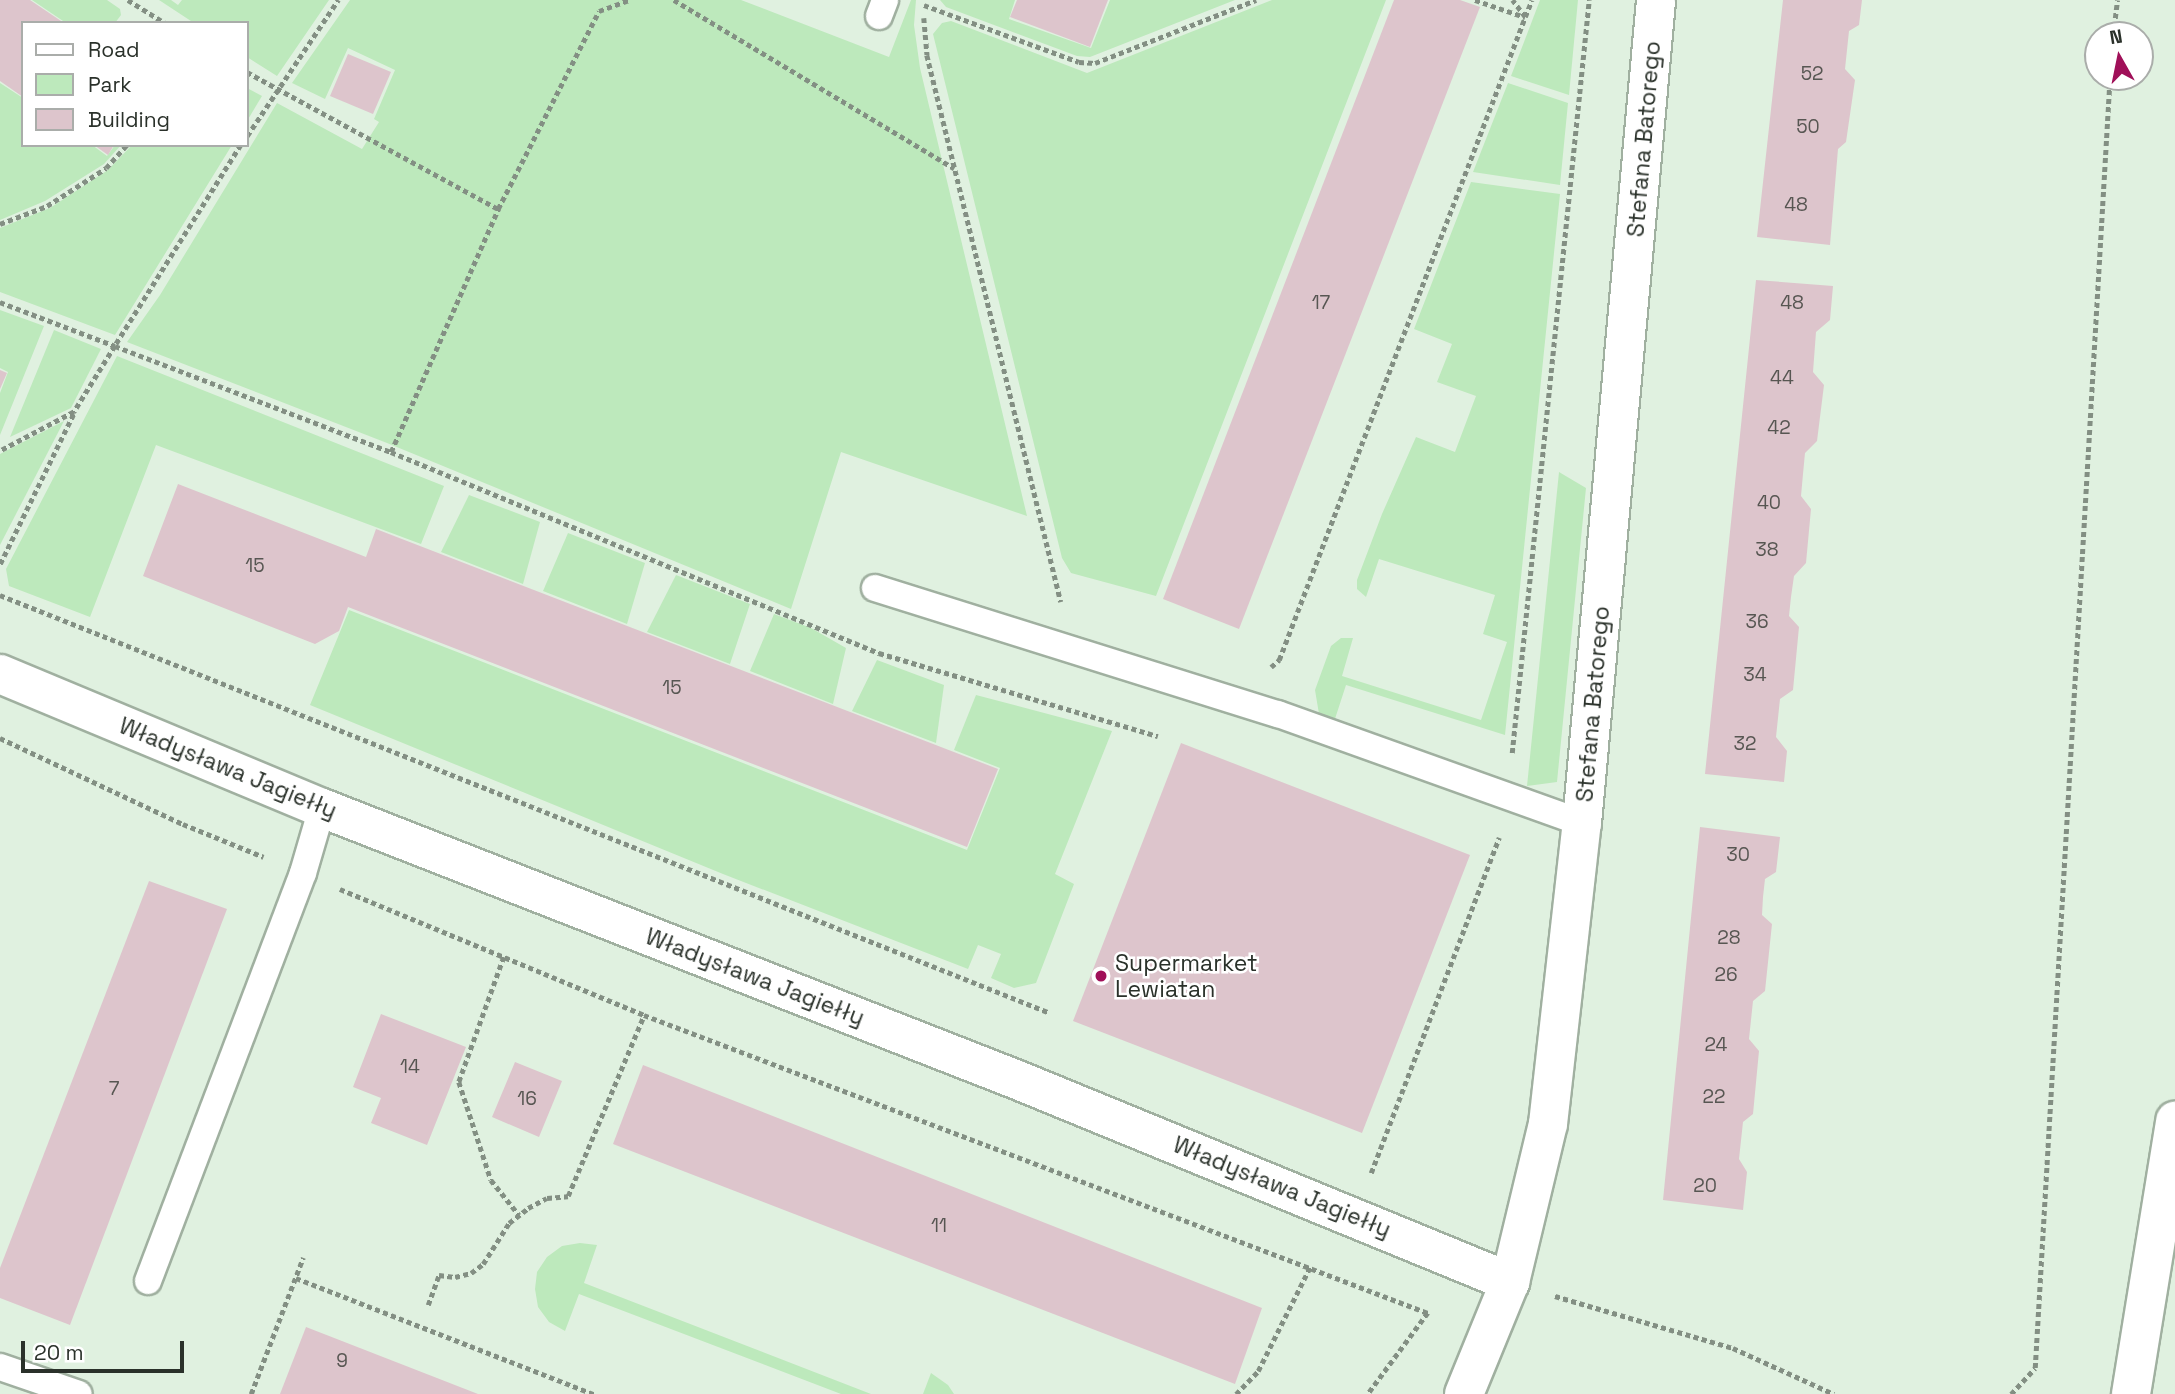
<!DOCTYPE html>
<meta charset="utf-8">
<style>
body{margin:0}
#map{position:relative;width:2175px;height:1394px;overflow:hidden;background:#e0f1e0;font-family:"Space Grotesk",sans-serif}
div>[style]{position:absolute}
.green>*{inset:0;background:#bde9bc}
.building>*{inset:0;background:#ddc5cc}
.path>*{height:4.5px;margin-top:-2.25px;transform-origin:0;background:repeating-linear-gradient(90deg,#838f83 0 5px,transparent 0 8.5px)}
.roads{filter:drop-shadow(2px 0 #a0b0a0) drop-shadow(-2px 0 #a0b0a0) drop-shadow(0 2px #a0b0a0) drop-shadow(0 -2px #a0b0a0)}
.service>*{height:26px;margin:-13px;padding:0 13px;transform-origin:13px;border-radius:13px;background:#fff}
.minor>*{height:38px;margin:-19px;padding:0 19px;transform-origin:19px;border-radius:19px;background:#fff}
.primary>*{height:38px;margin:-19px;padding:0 19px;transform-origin:19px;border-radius:19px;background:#fff}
.dots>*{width:19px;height:19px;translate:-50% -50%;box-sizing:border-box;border:4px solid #fff;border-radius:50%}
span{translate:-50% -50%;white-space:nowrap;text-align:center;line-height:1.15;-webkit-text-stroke:5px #fff;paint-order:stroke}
.number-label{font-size:19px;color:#575652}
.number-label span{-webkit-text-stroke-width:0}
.street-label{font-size:23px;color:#2a312a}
.poi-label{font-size:23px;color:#2a312a}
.left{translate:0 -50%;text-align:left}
.legend{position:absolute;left:21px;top:21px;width:228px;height:126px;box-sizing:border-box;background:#fff;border:2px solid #aaadaa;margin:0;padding:9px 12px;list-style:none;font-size:21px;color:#2a312a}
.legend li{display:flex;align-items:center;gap:14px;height:35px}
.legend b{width:35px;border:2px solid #aaadaa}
.north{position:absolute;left:2084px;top:21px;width:70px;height:70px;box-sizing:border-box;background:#fff;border:2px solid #aaadaa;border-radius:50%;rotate:351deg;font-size:19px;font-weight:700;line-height:28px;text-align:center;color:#2a312a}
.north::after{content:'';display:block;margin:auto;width:24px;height:32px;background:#a01059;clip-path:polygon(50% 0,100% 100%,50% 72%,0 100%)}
.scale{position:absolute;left:21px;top:1341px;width:163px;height:32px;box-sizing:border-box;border:4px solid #2a312a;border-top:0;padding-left:9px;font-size:21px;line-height:24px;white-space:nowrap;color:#2a312a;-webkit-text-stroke:5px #fff;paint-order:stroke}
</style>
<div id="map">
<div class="green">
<i style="clip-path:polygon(32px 0,107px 0,120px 9px,121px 15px,115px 23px,66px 23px)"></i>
<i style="clip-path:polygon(159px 0,171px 0,178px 5px,182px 0,329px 0,277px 76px,247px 57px,247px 23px,194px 23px)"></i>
<i style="clip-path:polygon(350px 0,741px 0,889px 57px,911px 0,916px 0,914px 25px,920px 68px,1027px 516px,841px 452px,791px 609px,387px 443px,127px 342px,160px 295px,277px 103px,362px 149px,379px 122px,374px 119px,395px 70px,348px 48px,325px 99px,292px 83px)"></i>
<i style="clip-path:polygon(940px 0,1015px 0,1009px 19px,1091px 48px,1110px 0,1235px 0,1090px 57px,1077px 56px,946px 7px)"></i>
<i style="clip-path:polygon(1272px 0,1386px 0,1156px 596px,1071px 573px,1062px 558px,933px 34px,942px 23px,951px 21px,1087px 73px)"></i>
<i style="clip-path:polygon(1540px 0,1578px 0,1569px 95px,1511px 76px)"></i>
<i style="clip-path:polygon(0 83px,23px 98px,23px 145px,92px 145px,107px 156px,115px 145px,121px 145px,104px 164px,45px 201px,0 220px)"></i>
<i style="clip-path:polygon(1508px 83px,1568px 103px,1560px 185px,1473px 172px)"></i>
<i style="clip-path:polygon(247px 88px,262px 96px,247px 121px)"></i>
<i style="clip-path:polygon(132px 145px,232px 145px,115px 335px,0 292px,0 228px,50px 208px,108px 170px)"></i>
<i style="clip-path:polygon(1471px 182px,1560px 194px,1505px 735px,1346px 685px,1333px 725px,1319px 714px,1315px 690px,1331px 646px,1341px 638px,1353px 638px,1342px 676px,1481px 720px,1507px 642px,1483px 634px,1495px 595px,1379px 559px,1366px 597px,1357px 589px,1357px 580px,1382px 514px,1416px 437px,1455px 452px,1476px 396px,1437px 382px,1452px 344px,1414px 329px)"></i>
<i style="clip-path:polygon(0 310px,44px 326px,0 435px,0 393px,8px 372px,0 368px)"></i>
<i style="clip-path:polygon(54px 330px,101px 349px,71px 408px,10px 437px)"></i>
<i style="clip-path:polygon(117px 356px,444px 486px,421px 544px,156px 445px,90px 617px,9px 586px,6px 569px)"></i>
<i style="clip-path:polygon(64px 421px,0 545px,0 454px)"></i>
<i style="clip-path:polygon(1559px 472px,1586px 488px,1557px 782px,1527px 786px)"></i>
<i style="clip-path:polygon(469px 495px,540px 522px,523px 584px,441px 552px)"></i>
<i style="clip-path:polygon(568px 533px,645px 563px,627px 624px,543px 591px)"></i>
<i style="clip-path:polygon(676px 575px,750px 604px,730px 664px,647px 632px)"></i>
<i style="clip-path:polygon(349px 610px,967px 850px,1000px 768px,954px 750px,976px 695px,1112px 731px,1055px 874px,1074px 884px,1036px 983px,1014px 988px,991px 978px,1001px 954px,978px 945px,968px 969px,723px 874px,310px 705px)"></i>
<i style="clip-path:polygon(774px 614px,811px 628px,846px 648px,833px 704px,750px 671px)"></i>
<i style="clip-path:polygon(877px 660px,944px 685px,936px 743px,852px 711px)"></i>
<i style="clip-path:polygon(580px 1243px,597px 1245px,584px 1283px,871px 1394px,841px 1394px,579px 1294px,565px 1331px,549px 1322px,538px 1307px,535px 1289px,537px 1272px,547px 1257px,562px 1246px)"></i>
<i style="clip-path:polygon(931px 1373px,948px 1385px,954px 1394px,923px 1394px)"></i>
</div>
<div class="building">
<i style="clip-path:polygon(0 0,30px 0,64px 23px,23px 23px,23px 97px,0 81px)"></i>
<i style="clip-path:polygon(1017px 0,1108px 0,1090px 47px,1010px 17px)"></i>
<i style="clip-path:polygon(1394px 0,1460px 0,1480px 7px,1239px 629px,1163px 599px)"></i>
<i style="clip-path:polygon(1783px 0,1862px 0,1859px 25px,1849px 31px,1845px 69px,1855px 80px,1846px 142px,1838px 149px,1830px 245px,1757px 237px)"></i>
<i style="clip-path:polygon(348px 54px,391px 72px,373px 114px,330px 96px)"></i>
<i style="clip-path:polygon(94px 145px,114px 145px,108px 155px)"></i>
<i style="clip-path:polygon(1756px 280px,1833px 286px,1830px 320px,1816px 332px,1813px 372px,1824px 385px,1817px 441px,1805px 453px,1803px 474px,1801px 496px,1811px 509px,1806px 563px,1794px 576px,1791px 597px,1789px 616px,1799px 627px,1793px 690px,1780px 699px,1776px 737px,1787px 751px,1784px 782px,1705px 774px)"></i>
<i style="clip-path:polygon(0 370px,7px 373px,0 389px)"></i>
<i style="clip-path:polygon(178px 484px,366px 557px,376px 529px,998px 769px,967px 847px,348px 607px,339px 631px,315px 644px,143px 576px)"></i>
<i style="clip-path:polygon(1181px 743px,1470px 855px,1362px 1133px,1073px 1021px)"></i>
<i style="clip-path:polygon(1700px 827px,1780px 837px,1776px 872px,1765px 879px,1763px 897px,1762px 915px,1772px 924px,1765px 991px,1753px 1001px,1749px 1039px,1759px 1051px,1753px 1114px,1743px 1122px,1739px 1159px,1747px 1172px,1743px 1210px,1663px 1200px)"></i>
<i style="clip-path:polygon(149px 881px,227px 909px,70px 1325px,0 1298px,0 1268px)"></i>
<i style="clip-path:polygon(381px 1014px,466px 1047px,427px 1145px,371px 1123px,381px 1098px,353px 1087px)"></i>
<i style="clip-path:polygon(515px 1062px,562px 1081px,539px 1137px,492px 1117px)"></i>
<i style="clip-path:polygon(643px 1065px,1262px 1308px,1235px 1384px,613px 1144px)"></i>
<i style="clip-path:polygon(306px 1327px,478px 1394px,280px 1394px)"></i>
</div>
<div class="path">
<i style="left:128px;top:0;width:44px;rotate:31.9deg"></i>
<i style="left:674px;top:0;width:327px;rotate:31deg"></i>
<i style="left:1475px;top:0;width:53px;rotate:18.8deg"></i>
<i style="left:1525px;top:17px;width:18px;rotate:-68deg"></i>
<i style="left:924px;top:5px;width:165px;rotate:20.2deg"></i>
<i style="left:1079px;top:62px;width:16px;rotate:4deg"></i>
<i style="left:1095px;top:63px;width:173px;rotate:-21.4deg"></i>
<i style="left:924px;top:18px;width:37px;rotate:85deg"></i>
<i style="left:927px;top:55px;width:563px;rotate:76.24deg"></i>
<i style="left:2113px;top:35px;width:35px;rotate:-83deg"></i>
<i style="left:247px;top:72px;width:286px;rotate:28.6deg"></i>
<i style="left:247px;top:136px;width:164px;rotate:-56.2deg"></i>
<i style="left:241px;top:145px;width:237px;rotate:122.1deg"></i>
<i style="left:115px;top:346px;width:296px;rotate:21deg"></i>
<i style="left:391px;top:452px;width:528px;rotate:22.39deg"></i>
<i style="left:879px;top:653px;width:291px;rotate:16.6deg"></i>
<i style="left:0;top:224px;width:50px;rotate:-21deg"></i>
<i style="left:47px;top:206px;width:70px;rotate:-32.8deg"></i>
<i style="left:106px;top:168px;width:31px;rotate:-48deg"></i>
<i style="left:0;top:302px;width:123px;rotate:20.9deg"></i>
<i style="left:115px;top:346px;width:78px;rotate:121.8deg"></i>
<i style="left:74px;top:412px;width:84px;rotate:152.2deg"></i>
<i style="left:391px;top:452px;width:266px;rotate:-66.2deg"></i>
<i style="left:498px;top:209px;width:222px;rotate:-63deg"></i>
<i style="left:599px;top:11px;width:33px;rotate:-20deg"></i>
<i style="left:0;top:564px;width:168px;rotate:-63.9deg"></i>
<i style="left:0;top:595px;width:1128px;rotate:21.7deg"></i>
<i style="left:1271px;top:667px;width:11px;rotate:-41deg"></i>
<i style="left:1279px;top:660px;width:688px;rotate:-69.06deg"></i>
<i style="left:1525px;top:17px;width:21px;rotate:-127deg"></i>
<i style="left:0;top:738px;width:202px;rotate:25.2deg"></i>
<i style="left:183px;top:824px;width:87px;rotate:22.2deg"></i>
<i style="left:1512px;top:753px;width:757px;rotate:-84.16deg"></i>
<i style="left:340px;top:889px;width:329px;rotate:22.5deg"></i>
<i style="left:644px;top:1015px;width:839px;rotate:20.81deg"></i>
<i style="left:1428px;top:1313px;width:101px;rotate:126.5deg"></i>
<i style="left:504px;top:957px;width:133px;rotate:109.8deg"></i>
<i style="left:459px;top:1082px;width:103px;rotate:71.9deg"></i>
<i style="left:491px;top:1180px;width:45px;rotate:51.3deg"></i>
<i style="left:1371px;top:1173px;width:359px;rotate:-69.1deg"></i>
<i style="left:296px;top:1278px;width:320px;rotate:21.3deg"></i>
<i style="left:1555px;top:1296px;width:185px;rotate:16.3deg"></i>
<i style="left:1733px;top:1348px;width:111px;rotate:24.5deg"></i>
<i style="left:428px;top:1305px;width:32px;rotate:-70deg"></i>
<i style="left:439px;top:1275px;width:16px;rotate:7deg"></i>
<i style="left:455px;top:1277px;width:16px;rotate:-14deg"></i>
<i style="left:471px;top:1273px;width:15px;rotate:-37deg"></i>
<i style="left:483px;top:1264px;width:49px;rotate:-57.6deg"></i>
<i style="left:509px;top:1223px;width:24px;rotate:-38deg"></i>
<i style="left:528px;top:1208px;width:21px;rotate:-28deg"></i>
<i style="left:547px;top:1198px;width:21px;rotate:-5deg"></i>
<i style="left:568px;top:1196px;width:196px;rotate:-67.2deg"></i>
<i style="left:251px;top:1394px;width:146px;rotate:-69.1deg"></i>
<i style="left:1236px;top:1394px;width:32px;rotate:-46deg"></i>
<i style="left:1258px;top:1371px;width:116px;rotate:-63.4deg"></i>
<i style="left:2011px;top:1394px;width:35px;rotate:-47deg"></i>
<i style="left:2035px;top:1368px;width:1293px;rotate:-86.68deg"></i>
</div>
<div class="roads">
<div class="service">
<i style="left:879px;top:16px;width:17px;rotate:-69deg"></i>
<i style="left:875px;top:588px;width:422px;rotate:17.4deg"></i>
<i style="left:1278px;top:714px;width:323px;rotate:19.7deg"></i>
<i style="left:148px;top:1281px;width:436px;rotate:-69.2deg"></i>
<i style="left:303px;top:873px;width:68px;rotate:-73.7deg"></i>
<i style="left:0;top:1367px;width:83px;rotate:18.9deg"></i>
</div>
<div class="minor">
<i style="left:0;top:674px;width:349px;rotate:22.6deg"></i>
<i style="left:322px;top:808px;width:749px;rotate:21.36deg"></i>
<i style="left:1020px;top:1081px;width:530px;rotate:22.3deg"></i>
<i style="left:1464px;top:1394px;width:121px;rotate:-67.7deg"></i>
<i style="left:1510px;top:1282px;width:163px;rotate:-76.5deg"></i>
<i style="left:1548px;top:1124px;width:303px;rotate:-83.6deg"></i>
<i style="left:1582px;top:823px;width:826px;rotate:-84.86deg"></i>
</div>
<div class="primary">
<i style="left:2131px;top:1394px;width:277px;rotate:-80.8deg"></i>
</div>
</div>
<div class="dots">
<i style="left:1101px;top:976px;background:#a01059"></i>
</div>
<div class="number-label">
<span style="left:1812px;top:74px">52</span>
<span style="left:1808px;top:127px">50</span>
<span style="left:1796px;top:205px">48</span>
<span style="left:1321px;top:303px">17</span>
<span style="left:1792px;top:303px">48</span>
<span style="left:1782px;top:378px">44</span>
<span style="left:1779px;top:428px">42</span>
<span style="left:1769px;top:503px">40</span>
<span style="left:1767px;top:550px">38</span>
<span style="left:255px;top:566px">15</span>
<span style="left:1757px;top:622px">36</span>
<span style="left:1755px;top:675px">34</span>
<span style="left:672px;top:688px">15</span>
<span style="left:1745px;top:744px">32</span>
<span style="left:1738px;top:855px">30</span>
<span style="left:1729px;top:938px">28</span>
<span style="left:1726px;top:975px">26</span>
<span style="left:1716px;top:1045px">24</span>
<span style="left:410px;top:1067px">14</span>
<span style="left:114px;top:1089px">7</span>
<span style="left:1714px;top:1097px">22</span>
<span style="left:527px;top:1099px">16</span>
<span style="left:1705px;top:1186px">20</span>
<span style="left:939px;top:1226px">11</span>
<span style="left:342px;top:1361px">9</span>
</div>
<div class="street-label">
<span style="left:1644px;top:139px;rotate:-85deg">Stefana Batorego</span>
<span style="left:1593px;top:704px;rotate:-85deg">Stefana Batorego</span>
<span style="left:228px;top:768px;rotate:22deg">Władysława Jagiełły</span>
<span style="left:755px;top:977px;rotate:21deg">Władysława Jagiełły</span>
<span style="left:1282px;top:1187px;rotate:22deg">Władysława Jagiełły</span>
</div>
<div class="poi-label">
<span class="left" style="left:1115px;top:976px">Supermarket<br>Lewiatan</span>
</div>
<ul class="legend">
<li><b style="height:9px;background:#fff"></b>Road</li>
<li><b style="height:19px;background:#bde9bc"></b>Park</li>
<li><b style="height:19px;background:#ddc5cc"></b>Building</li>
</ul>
<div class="north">N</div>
<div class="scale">20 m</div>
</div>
